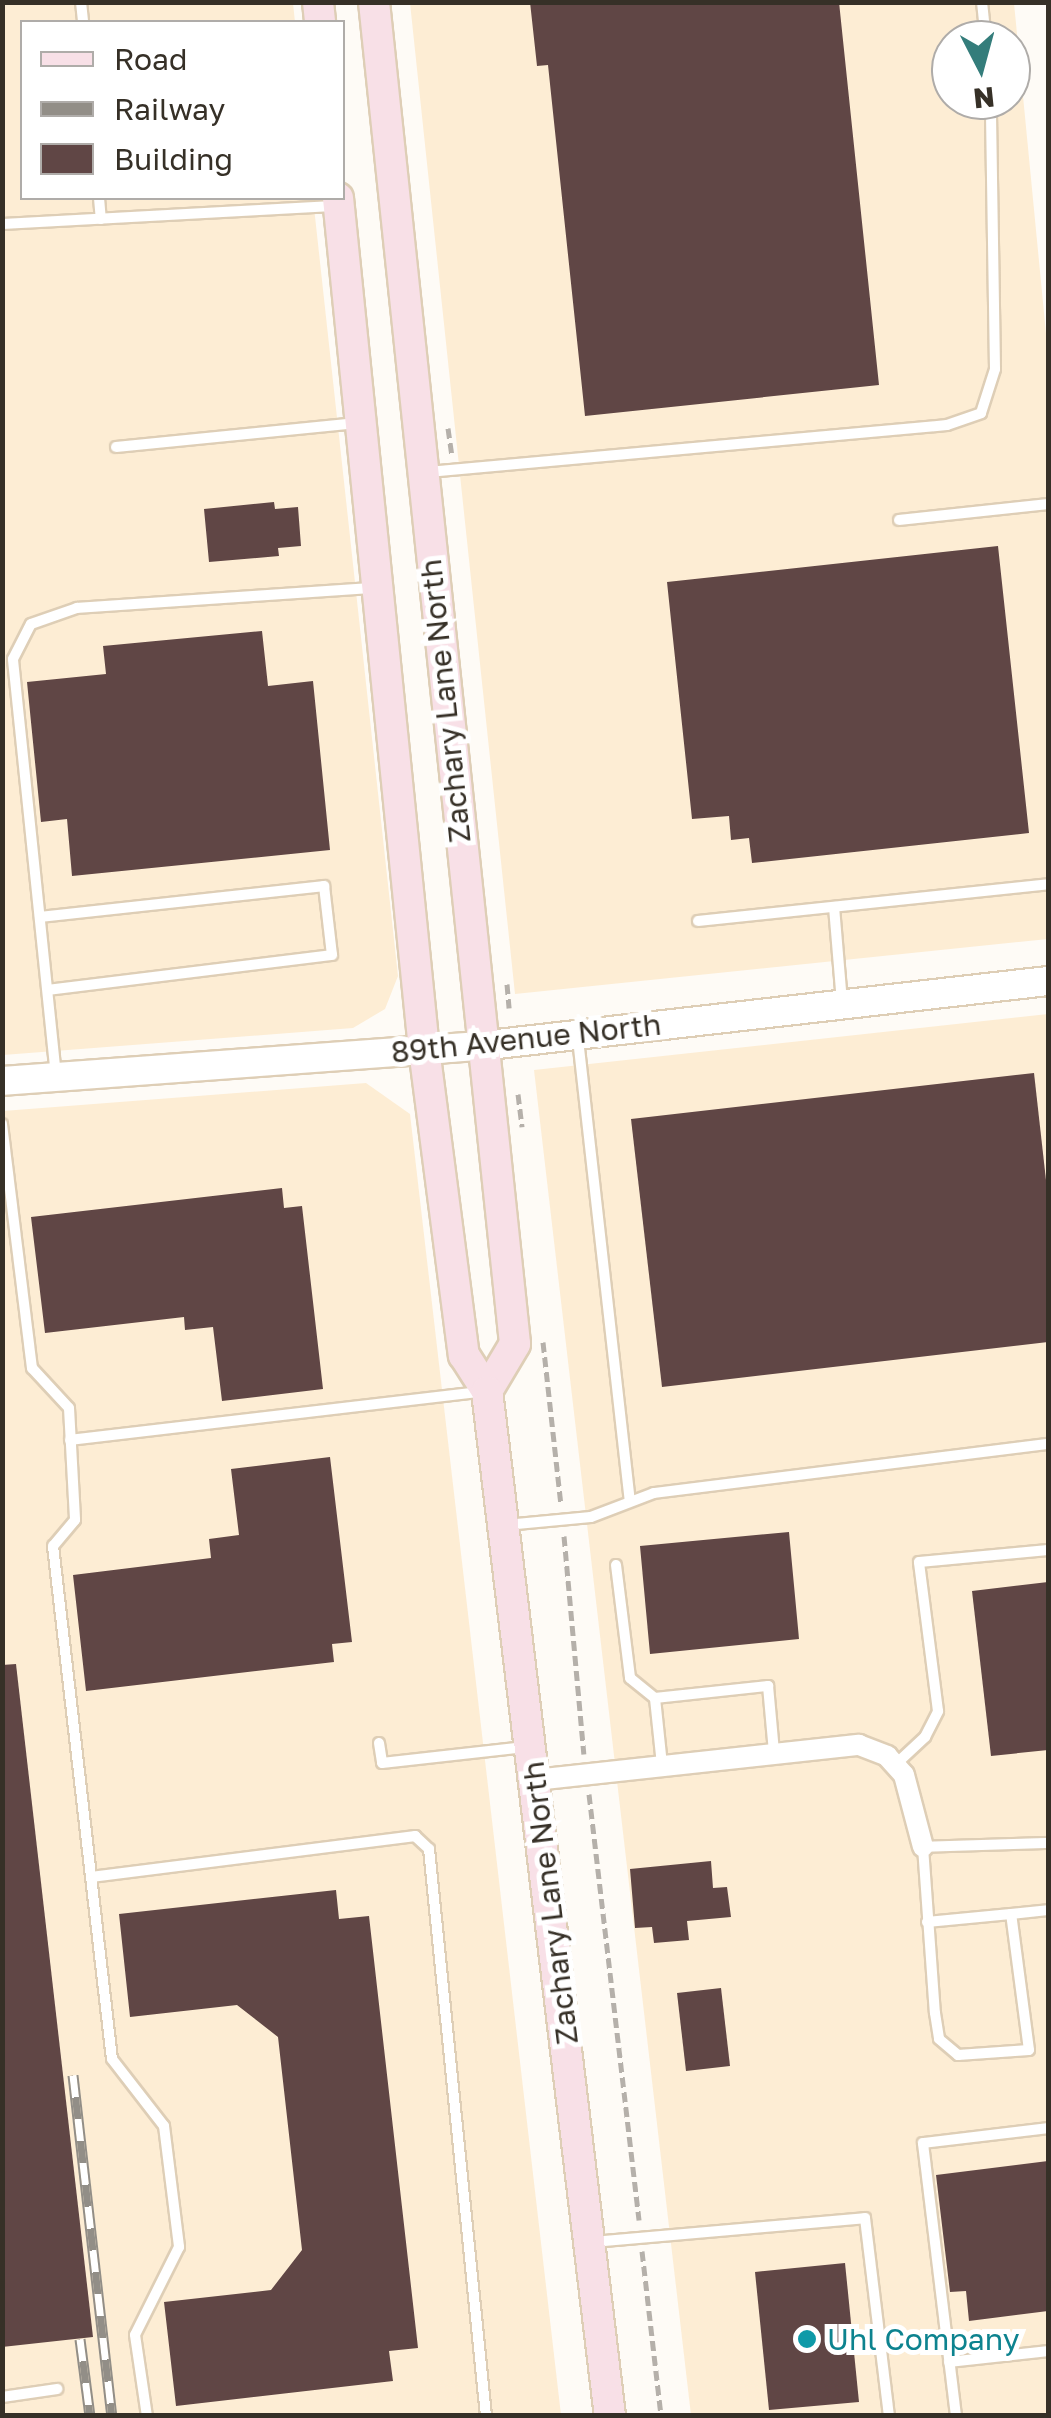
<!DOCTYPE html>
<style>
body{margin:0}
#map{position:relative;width:1051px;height:2418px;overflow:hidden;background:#fefbf6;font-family:"Golos Text",sans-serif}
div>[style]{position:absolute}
.built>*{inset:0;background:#fdedd4}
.building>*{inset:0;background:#604645}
.path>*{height:5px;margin-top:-2.5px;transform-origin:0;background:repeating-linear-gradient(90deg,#b5b0aa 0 10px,transparent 0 15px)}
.roads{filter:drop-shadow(2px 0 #deceb6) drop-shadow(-2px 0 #deceb6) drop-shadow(0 2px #deceb6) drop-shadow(0 -2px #deceb6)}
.service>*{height:10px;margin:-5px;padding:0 5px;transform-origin:5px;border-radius:5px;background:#fff}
.minor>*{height:20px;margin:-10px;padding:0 10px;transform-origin:10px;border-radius:10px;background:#fff}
.tertiary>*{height:28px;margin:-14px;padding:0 14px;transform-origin:14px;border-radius:14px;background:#fff}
.secondary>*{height:30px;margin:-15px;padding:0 15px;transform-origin:15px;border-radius:15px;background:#f8e0e7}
.rail>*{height:11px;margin-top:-5.5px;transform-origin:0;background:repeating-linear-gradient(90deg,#fff 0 22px,#928e87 0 44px);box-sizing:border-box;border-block:2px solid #928e87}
.dots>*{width:28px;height:28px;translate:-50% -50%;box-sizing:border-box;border:5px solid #fff;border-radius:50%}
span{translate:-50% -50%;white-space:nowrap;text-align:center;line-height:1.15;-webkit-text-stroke:10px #fff;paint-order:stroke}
.street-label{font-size:30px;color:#363027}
.culture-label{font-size:30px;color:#0d838f}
.left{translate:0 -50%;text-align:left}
.frame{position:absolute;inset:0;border:5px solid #363027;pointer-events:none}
.legend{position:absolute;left:20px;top:20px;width:325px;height:180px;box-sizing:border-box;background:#fff;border:2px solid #afaca9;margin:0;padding:12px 18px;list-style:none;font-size:30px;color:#363027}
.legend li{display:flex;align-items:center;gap:20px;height:50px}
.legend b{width:50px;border:2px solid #afaca9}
.north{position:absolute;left:931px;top:20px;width:100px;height:100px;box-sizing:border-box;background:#fff;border:2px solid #afaca9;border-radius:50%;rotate:174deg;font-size:28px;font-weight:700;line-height:40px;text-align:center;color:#363027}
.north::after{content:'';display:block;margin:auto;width:35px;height:45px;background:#347d7b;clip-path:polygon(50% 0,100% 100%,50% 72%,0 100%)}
</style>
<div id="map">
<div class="built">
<i style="clip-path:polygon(3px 3px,293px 3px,295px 22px,22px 22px,22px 198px,313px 198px,398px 976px,385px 1009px,353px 1028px,3px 1055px)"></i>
<i style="clip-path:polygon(evenodd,410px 3px,1014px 3px,1048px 354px,1048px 939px,515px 994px,410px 3px,951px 40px,1011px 40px,1011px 100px,951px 100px,951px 40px)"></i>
<i style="clip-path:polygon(1048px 1014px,1048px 2415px,691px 2415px,534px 1070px)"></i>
<i style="clip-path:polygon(366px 1083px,410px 1114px,561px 2415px,3px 2416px,3px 1111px)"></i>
</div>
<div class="building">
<i style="clip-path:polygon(530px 2px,839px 2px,879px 385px,585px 416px,548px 65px,537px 66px)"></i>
<i style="clip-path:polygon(274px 502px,275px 509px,298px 507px,301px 546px,278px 548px,279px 556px,209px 562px,204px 509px)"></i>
<i style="clip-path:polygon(998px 546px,1029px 833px,752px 863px,749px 838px,731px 840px,729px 816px,692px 819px,667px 582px)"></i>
<i style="clip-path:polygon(262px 631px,268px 686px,313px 681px,330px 850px,72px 876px,67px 819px,41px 822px,27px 682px,106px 674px,103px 646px)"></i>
<i style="clip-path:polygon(1034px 1073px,1048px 1198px,1048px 1342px,662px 1387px,631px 1119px)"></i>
<i style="clip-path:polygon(282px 1188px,284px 1208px,302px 1206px,323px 1389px,222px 1401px,213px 1327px,185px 1330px,184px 1317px,45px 1333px,31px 1217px)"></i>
<i style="clip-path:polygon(330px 1457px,352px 1642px,332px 1644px,334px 1662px,86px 1691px,73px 1575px,211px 1558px,209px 1539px,239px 1535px,231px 1469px)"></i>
<i style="clip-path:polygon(789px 1532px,799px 1639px,650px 1654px,640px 1546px)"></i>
<i style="clip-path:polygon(1048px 1582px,1048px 1750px,991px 1756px,972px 1591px)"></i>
<i style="clip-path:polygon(16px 1664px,93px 2337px,2px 2347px,2px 1665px)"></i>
<i style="clip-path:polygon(711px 1861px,713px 1888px,727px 1887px,731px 1917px,687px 1921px,689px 1940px,654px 1943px,652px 1927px,635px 1928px,630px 1869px)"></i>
<i style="clip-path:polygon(336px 1890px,339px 1919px,369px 1916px,418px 2348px,389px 2351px,393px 2381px,176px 2406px,164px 2302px,271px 2290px,302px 2250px,278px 2037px,237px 2005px,130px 2017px,119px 1914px)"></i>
<i style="clip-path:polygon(721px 1988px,730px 2066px,686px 2071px,677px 1993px)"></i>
<i style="clip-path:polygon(1048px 2161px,1048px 2311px,969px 2321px,966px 2291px,950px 2292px,936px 2175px)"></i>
<i style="clip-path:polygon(845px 2263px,859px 2402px,769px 2410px,755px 2272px)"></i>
</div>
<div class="path">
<i style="left:448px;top:428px;width:29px;rotate:82deg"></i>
<i style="left:507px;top:984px;width:24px;rotate:85deg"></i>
<i style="left:518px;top:1094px;width:33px;rotate:83deg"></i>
<i style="left:543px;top:1342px;width:164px;rotate:83.7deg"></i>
<i style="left:564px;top:1536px;width:219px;rotate:84.8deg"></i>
<i style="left:589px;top:1794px;width:429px;rotate:83.3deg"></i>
<i style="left:642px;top:2251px;width:166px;rotate:83.4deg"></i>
</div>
<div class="roads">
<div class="service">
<i style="left:81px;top:2px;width:20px;rotate:84deg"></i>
<i style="left:982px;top:2px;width:38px;rotate:84deg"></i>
<i style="left:99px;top:198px;width:21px;rotate:85deg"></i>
<i style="left:2px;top:224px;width:331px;rotate:-3.1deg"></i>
<i style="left:116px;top:447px;width:240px;rotate:-5.7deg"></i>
<i style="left:428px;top:472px;width:521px;rotate:-5.17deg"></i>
<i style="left:947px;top:425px;width:36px;rotate:-19deg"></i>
<i style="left:981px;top:413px;width:46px;rotate:-72.3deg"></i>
<i style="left:995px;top:369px;width:269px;rotate:-90.9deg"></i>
<i style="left:899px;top:520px;width:150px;rotate:-6.1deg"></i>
<i style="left:834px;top:907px;width:96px;rotate:85.2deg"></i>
<i style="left:40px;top:917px;width:286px;rotate:-6.2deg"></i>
<i style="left:324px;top:886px;width:69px;rotate:83.4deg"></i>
<i style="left:332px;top:955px;width:286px;rotate:173deg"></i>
<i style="left:698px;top:921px;width:352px;rotate:-6deg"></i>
<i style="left:578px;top:1039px;width:464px;rotate:83.6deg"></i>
<i style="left:56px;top:1076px;width:419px;rotate:-95.9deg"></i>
<i style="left:13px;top:659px;width:39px;rotate:-63deg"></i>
<i style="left:31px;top:624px;width:49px;rotate:-19.2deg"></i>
<i style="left:77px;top:608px;width:297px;rotate:-3.9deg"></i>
<i style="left:2px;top:1124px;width:246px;rotate:83deg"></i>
<i style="left:32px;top:1368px;width:54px;rotate:47.2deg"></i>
<i style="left:69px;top:1408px;width:112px;rotate:86.9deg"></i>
<i style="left:75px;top:1520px;width:34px;rotate:130deg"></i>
<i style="left:53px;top:1546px;width:516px;rotate:83.44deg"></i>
<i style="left:112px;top:2059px;width:85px;rotate:52.2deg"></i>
<i style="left:164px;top:2126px;width:122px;rotate:82.9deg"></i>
<i style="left:179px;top:2247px;width:98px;rotate:116.6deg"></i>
<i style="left:135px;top:2335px;width:82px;rotate:81.6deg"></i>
<i style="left:70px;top:1440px;width:414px;rotate:-6.7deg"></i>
<i style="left:506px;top:1525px;width:85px;rotate:-5.4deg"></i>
<i style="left:591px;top:1517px;width:67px;rotate:-20.9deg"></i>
<i style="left:654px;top:1493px;width:397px;rotate:-7.1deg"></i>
<i style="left:616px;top:1565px;width:114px;rotate:82.9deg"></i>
<i style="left:630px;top:1678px;width:32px;rotate:39deg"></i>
<i style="left:379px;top:1743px;width:20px;rotate:81deg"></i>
<i style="left:382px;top:1763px;width:144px;rotate:-6.4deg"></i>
<i style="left:896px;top:1764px;width:40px;rotate:-43deg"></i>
<i style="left:925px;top:1737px;width:29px;rotate:-63deg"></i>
<i style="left:938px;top:1711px;width:150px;rotate:-97.3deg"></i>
<i style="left:919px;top:1562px;width:130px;rotate:-5.3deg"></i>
<i style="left:662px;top:1765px;width:67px;rotate:-96deg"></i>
<i style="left:655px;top:1698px;width:114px;rotate:-6.1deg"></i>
<i style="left:768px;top:1686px;width:66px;rotate:84.8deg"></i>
<i style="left:1048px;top:1843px;width:125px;rotate:178.2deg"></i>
<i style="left:923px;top:1847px;width:166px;rotate:85.9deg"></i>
<i style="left:935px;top:2013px;width:26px;rotate:81deg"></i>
<i style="left:939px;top:2039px;width:25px;rotate:40deg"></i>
<i style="left:958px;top:2055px;width:71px;rotate:-4deg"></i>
<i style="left:1029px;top:2050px;width:137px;rotate:-97.5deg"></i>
<i style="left:1011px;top:1914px;width:37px;rotate:-6deg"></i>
<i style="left:91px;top:1877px;width:327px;rotate:-7.2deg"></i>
<i style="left:415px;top:1836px;width:19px;rotate:43deg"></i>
<i style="left:429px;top:1849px;width:570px;rotate:84.26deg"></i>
<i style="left:927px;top:1922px;width:84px;rotate:-5.4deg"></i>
<i style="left:592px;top:2242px;width:274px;rotate:-5deg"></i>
<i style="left:865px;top:2218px;width:199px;rotate:83.1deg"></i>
<i style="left:949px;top:2362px;width:100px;rotate:-6.3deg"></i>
<i style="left:2px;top:2397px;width:56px;rotate:-8.3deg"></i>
<i style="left:956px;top:2416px;width:275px;rotate:-96.9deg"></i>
<i style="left:923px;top:2143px;width:126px;rotate:-6.8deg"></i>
</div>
<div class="minor">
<i style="left:535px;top:1780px;width:326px;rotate:-6.2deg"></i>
<i style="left:859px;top:1745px;width:30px;rotate:21deg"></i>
<i style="left:887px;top:1756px;width:25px;rotate:48deg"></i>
<i style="left:904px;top:1775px;width:74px;rotate:75.2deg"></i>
</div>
<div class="tertiary">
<i style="left:2px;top:1081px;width:479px;rotate:-4.2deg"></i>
<i style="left:480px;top:1046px;width:572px;rotate:-6.53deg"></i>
</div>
<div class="secondary">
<i style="left:318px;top:2px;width:20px;rotate:84deg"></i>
<i style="left:374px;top:2px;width:1349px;rotate:84deg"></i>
<i style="left:515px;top:1344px;width:55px;rotate:120.8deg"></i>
<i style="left:338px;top:198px;width:855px;rotate:84.23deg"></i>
<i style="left:424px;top:1049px;width:309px;rotate:82.6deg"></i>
<i style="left:464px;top:1355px;width:43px;rotate:57.4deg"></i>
<i style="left:487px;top:1391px;width:1032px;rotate:83.16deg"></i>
</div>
</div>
<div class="rail">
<i style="left:73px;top:2075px;width:343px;rotate:83.5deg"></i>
<i style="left:80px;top:2339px;width:78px;rotate:82.6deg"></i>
</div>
<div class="dots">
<i style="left:807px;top:2339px;background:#0f9aa8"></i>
</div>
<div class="street-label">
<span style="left:445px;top:701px;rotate:-96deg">Zachary Lane North</span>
<span style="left:526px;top:1038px;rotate:-6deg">89th Avenue North</span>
<span style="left:550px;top:1903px;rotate:-97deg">Zachary Lane North</span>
</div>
<div class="culture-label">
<span class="left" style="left:827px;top:2339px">Uhl Company</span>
</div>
<div class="frame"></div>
<ul class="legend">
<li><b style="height:12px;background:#f8e0e7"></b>Road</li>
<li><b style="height:12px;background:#928e87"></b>Railway</li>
<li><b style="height:28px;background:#604645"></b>Building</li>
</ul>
<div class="north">N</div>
</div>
